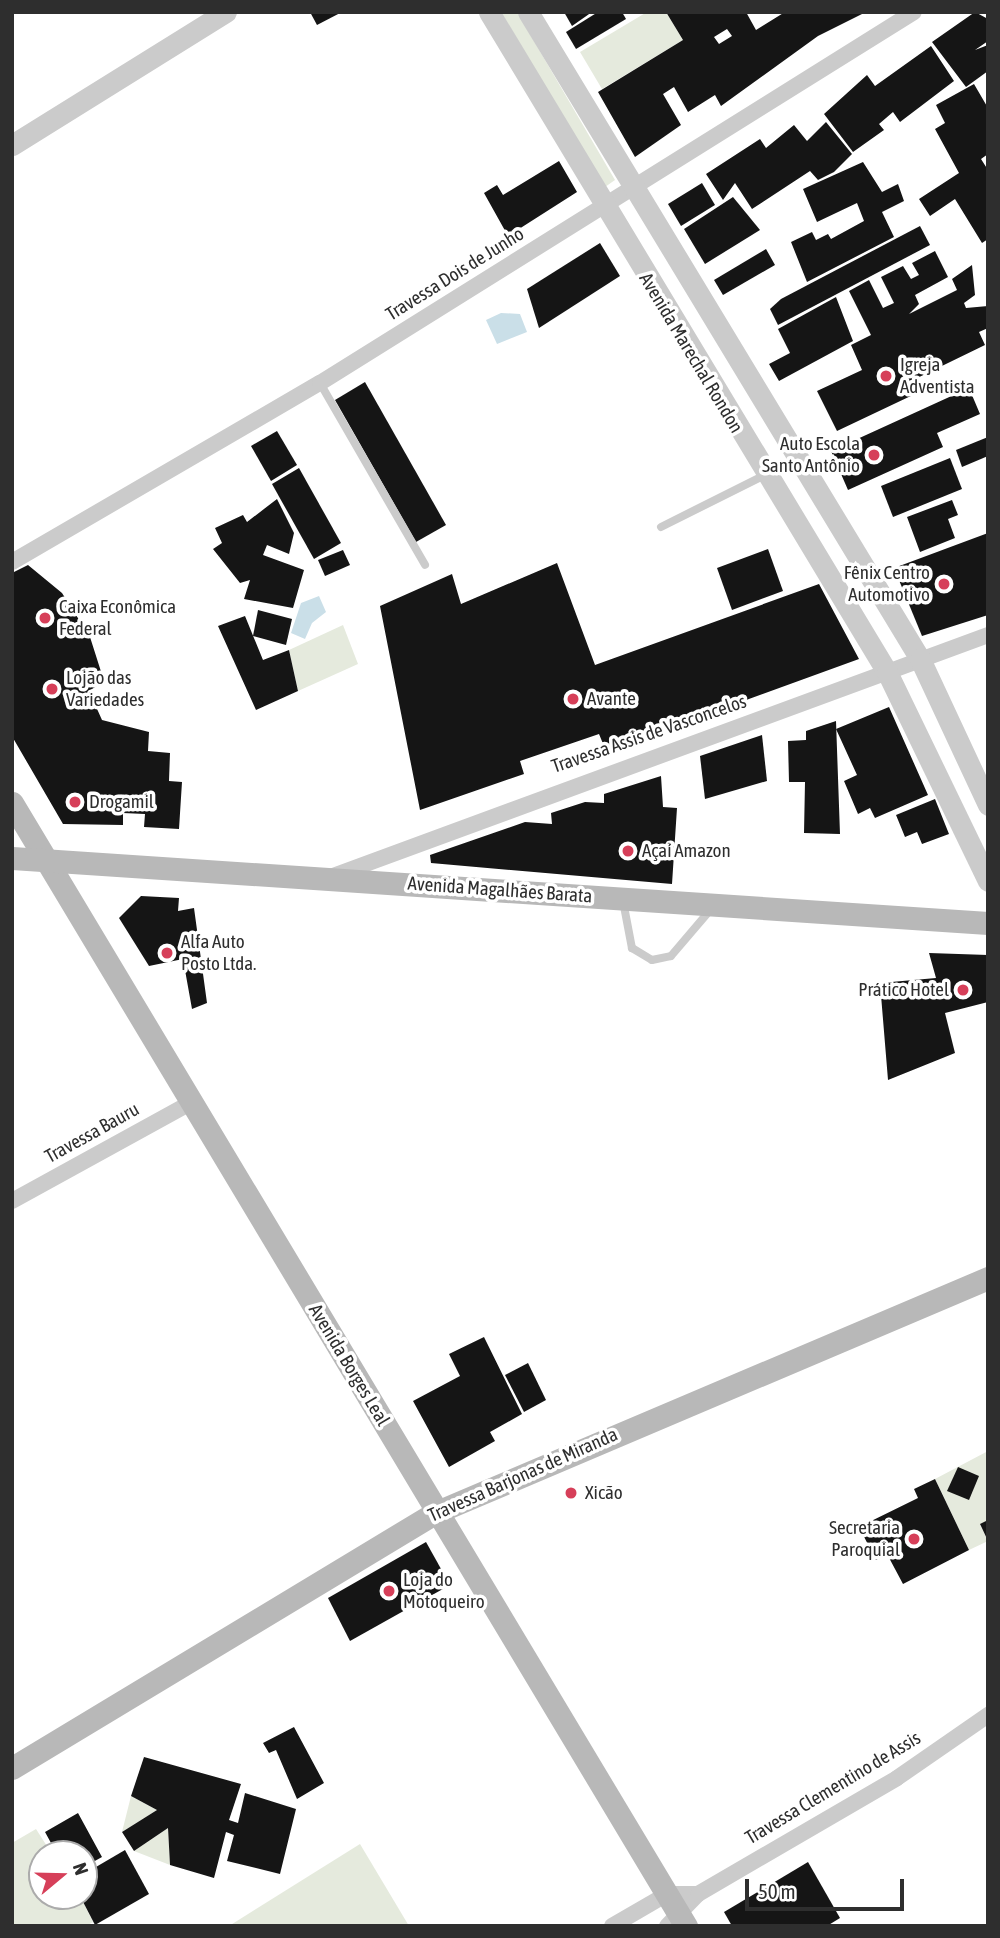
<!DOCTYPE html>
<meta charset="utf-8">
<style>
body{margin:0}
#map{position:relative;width:1000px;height:1938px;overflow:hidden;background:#fff;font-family:"Asap Condensed",sans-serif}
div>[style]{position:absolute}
.green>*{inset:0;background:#e5eadd}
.water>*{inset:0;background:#cadfe8}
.building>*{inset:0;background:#151515}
.service>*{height:8px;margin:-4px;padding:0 4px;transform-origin:4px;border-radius:4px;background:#cbcbcb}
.minor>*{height:16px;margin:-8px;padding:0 8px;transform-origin:8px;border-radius:8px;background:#cbcbcb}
.tertiary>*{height:21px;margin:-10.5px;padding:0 10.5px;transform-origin:10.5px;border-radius:10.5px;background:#cbcbcb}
.secondary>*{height:23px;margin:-11.5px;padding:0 11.5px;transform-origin:11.5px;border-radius:11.5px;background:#b8b8b8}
.dots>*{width:19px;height:19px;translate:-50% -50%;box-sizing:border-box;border:4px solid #fff;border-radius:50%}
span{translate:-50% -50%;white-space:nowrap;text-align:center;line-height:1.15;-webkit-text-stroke:7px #fff;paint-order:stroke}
.street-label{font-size:19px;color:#2e2e2e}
.poi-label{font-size:19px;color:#2e2e2e}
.left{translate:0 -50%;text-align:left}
.right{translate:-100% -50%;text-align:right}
.frame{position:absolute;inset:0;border:14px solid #2e2e2e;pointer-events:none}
.north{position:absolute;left:28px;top:1840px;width:70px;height:70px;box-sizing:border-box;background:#fff;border:2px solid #ababab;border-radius:50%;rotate:71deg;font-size:19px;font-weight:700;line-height:28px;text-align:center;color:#2e2e2e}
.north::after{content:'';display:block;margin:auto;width:24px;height:32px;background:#d63f59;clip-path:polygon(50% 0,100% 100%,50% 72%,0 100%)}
.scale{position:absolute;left:745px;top:1879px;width:159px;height:32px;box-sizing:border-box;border:4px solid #2e2e2e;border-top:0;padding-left:9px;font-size:21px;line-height:24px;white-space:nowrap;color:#2e2e2e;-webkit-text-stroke:5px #fff;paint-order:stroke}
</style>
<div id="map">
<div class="green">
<i style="clip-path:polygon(501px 12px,517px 12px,615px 180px,605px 187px)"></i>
<i style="clip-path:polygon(647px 12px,666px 12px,683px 40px,602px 89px,580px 52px)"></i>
<i style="clip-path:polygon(343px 625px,358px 664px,298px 691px,289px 650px)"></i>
<i style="clip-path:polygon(988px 1451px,988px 1520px,980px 1525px,988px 1541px,969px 1550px,935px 1479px)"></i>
<i style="clip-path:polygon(131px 1796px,157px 1810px,122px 1832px)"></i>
<i style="clip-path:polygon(168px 1828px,170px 1865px,134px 1851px)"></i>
<i style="clip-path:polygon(36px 1829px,52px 1854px,42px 1854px,42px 1896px,80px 1896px,93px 1922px,86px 1926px,12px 1926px,12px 1843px)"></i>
<i style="clip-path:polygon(360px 1844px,409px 1926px,229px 1926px)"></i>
</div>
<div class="water">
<i style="clip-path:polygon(501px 313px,520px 314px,527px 332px,497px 344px,486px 320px)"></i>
<i style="clip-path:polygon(319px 596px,326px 612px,312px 623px,305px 639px,291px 633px,301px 603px)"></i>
</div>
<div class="building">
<i style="clip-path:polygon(310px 12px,342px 12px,317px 25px)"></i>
<i style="clip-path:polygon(564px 12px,592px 12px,572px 26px)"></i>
<i style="clip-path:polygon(598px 12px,622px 12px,626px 19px,576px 49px,566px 32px)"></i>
<i style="clip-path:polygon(evenodd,666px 12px,746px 12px,756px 30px,785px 12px,866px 12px,818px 36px,721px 106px,715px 95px,688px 112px,674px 87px,663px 94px,681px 125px,635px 157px,598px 92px,683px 40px,666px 12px,727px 29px,732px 36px,719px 44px,714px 37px,727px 29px)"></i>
<i style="clip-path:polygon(975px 12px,988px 19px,988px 41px,975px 50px,988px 45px,988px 71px,966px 87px,932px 42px)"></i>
<i style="clip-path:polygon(931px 46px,954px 81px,900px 122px,893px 112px,879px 124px,884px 130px,853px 152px,824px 114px,867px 75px,875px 86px)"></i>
<i style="clip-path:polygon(974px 84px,988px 108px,988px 154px,981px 159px,988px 170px,988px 239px,982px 243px,955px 199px,930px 216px,919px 199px,959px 173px,935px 129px,945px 123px,936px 105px)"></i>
<i style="clip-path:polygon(826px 122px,852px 154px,834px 172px,818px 180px,810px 171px,752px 209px,735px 183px,723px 200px,706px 174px,760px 139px,766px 148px,794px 125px,807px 141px)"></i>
<i style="clip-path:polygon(559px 161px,577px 192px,508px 236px,484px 193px,497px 185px,503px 195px)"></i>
<i style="clip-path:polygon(863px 162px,882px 192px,898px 184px,904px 201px,882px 212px,894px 237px,807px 282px,791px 242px,812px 232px,816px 240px,828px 234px,831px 239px,864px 221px,857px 203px,817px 222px,803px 189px)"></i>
<i style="clip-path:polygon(702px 183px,715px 205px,681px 226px,668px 204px)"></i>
<i style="clip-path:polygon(733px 197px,760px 230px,705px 264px,684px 229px)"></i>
<i style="clip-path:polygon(920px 226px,930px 245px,778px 325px,770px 309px,781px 299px)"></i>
<i style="clip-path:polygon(600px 243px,620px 276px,539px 328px,527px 289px)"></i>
<i style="clip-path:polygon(766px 249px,775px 265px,723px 295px,714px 280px)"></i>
<i style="clip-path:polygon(935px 251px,948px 277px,915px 295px,919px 304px,909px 314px,957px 290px,952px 279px,972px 265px,975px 295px,964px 303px,966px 308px,988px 306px,988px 328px,979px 332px,985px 345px,909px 382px,915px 394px,837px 431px,817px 391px,862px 370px,851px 345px,871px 335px,849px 291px,869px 280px,883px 308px,894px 303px,881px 277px,903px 266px,911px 279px,919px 275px,912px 263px)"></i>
<i style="clip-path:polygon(836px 297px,853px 341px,779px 381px,769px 364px,790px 353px,778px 329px)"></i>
<i style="clip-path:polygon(365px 382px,446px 525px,416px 542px,335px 400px)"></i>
<i style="clip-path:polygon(969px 388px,980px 414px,937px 433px,943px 447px,848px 490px,831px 451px)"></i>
<i style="clip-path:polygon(277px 431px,297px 465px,271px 481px,251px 446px)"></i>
<i style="clip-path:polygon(988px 437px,988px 456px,962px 467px,956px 450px)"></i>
<i style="clip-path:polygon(950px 458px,962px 489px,893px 517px,881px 486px)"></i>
<i style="clip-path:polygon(299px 468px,341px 543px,314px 559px,272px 484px)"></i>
<i style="clip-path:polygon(277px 499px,294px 533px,289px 554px,267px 545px,263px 555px,304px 570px,293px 608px,244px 599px,250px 580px,240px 583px,213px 549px,222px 543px,215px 528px,243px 515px,247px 522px)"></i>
<i style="clip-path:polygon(952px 500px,958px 515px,948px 519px,955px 538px,920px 552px,907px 517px)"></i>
<i style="clip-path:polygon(988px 533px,988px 615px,922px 636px,894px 568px)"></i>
<i style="clip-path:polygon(768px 549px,783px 591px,732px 610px,717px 568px)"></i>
<i style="clip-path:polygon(343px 550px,350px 565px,325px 576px,318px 560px)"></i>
<i style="clip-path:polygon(557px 563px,595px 665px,819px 584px,859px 659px,606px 751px,599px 734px,520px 761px,524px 774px,420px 810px,380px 606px,452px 574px,461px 604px)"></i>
<i style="clip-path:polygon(28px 565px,62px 593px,90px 637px,104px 681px,89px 691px,102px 720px,149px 732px,148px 751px,170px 753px,169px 781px,182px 782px,179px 829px,144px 827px,145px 814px,123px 813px,123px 825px,63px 824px,13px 738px,12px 573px)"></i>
<i style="clip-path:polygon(258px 610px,292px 619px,286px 645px,253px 636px)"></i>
<i style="clip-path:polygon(245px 616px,263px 660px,289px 650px,298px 691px,256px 710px,218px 626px)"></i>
<i style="clip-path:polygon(889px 707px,928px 795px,875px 818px,870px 808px,858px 814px,844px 781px,857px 775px,836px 729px)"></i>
<i style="clip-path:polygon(836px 721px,840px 834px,804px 833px,805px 782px,789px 782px,788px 741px,806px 740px,806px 731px)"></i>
<i style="clip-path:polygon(762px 735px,767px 781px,705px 799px,700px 756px)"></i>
<i style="clip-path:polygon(661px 776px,663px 807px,677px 808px,672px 884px,431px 863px,430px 855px,525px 822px,552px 824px,551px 813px,585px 802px,604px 803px,604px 794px)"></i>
<i style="clip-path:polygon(935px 799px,949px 834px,922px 844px,917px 832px,905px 837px,896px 815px)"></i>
<i style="clip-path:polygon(141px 896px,179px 898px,178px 911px,194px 908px,207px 1003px,192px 1009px,183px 959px,149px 966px,119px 918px)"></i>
<i style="clip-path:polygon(929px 953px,988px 955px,988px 1002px,945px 1013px,955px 1053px,888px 1080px,880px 983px,936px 978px)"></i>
<i style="clip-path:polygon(484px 1337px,522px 1414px,490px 1432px,495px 1441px,449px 1467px,413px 1401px,460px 1376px,449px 1354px)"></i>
<i style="clip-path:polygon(528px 1363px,546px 1400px,524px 1412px,505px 1375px)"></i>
<i style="clip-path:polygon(958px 1467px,979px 1476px,969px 1500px,947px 1491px)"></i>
<i style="clip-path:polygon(935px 1479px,969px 1550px,903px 1584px,887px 1554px,876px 1560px,859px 1527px,918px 1498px,914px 1489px)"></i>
<i style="clip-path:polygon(988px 1520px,988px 1541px,980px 1524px)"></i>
<i style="clip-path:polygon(426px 1542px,450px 1585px,350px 1641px,328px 1598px)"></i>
<i style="clip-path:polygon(294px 1727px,324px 1783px,297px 1799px,276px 1750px,269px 1753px,263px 1743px)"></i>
<i style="clip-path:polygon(144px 1757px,241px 1784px,229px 1820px,238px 1823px,245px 1793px,296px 1809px,280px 1874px,227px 1861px,234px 1835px,226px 1832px,214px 1878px,170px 1865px,168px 1828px,134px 1851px,122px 1832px,157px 1810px,131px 1796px)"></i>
<i style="clip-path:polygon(78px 1813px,102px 1857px,84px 1867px,84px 1854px,57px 1854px,45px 1832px)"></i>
<i style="clip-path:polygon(125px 1850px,149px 1894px,95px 1925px,80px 1896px,84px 1874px)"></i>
<i style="clip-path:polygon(808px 1862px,840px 1918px,827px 1926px,732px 1926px,724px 1912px)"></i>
</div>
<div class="service">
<i style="left:320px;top:383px;width:210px;rotate:60deg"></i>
<i style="left:661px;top:527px;width:116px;rotate:-26.6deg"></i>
<i style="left:623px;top:901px;width:48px;rotate:79.2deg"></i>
<i style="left:632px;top:948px;width:23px;rotate:31deg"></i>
<i style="left:652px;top:960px;width:19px;rotate:-12deg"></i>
<i style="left:671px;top:956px;width:62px;rotate:-49.6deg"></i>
</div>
<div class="minor">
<i style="left:12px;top:562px;width:356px;rotate:-30.2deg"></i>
<i style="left:320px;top:383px;width:700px;rotate:-31.99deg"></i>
<i style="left:333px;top:876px;width:698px;rotate:-20.2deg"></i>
<i style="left:12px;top:1201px;width:205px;rotate:-28.8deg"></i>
<i style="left:612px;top:1926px;width:64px;rotate:-30.2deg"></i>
<i style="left:667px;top:1894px;width:31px"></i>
<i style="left:667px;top:1926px;width:45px;rotate:-45.9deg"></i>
<i style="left:698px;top:1894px;width:230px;rotate:-30.2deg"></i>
<i style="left:897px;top:1778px;width:111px;rotate:-34.7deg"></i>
</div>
<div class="tertiary">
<i style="left:489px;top:12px;width:771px;rotate:58.91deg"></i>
<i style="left:887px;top:672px;width:232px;rotate:64.2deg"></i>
<i style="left:528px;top:12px;width:756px;rotate:58.79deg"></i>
<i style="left:920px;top:659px;width:161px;rotate:65deg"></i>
<i style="left:12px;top:145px;width:252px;rotate:-31.9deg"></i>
</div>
<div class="secondary">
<i style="left:12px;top:803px;width:1310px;rotate:59.03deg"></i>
<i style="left:12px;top:858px;width:978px;rotate:3.81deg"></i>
<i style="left:12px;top:1768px;width:496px;rotate:-31.1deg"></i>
<i style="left:437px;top:1512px;width:599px;rotate:-23.01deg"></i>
</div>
<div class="dots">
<i style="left:886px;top:376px;background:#d63f59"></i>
<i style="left:874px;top:455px;background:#d63f59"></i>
<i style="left:944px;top:584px;background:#d63f59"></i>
<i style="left:45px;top:618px;background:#d63f59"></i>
<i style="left:52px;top:689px;background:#d63f59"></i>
<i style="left:573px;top:699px;background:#d63f59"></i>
<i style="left:75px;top:802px;background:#d63f59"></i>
<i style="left:628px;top:851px;background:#d63f59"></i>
<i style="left:167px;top:953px;background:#d63f59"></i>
<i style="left:963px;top:990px;background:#d63f59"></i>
<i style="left:571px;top:1493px;background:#d63f59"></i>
<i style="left:914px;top:1539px;background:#d63f59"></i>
<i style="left:389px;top:1591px;background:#d63f59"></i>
</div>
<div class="street-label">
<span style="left:455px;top:274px;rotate:-32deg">Travessa Dois de Junho</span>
<span style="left:691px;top:353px;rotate:59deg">Avenida Marechal Rondon</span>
<span style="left:649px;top:734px;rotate:-19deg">Travessa Assis de Vasconcelos</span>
<span style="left:500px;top:890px;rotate:4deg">Avenida Magalhães Barata</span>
<span style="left:92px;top:1133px;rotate:-29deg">Travessa Bauru</span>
<span style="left:349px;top:1365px;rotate:59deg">Avenida Borges Leal</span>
<span style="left:523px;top:1475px;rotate:-24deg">Travessa Barjonas de Miranda</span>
<span style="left:833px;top:1788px;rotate:-31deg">Travessa Clementino de Assis</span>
</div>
<div class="poi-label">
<span class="left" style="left:900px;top:376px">Igreja<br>Adventista</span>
<span class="right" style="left:860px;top:455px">Auto Escola<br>Santo Antônio</span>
<span class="right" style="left:930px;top:584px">Fênix Centro<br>Automotivo</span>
<span class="left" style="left:59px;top:618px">Caixa Econômica<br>Federal</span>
<span class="left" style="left:66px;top:689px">Lojão das<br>Variedades</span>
<span class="left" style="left:587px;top:699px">Avante</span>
<span class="left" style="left:89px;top:802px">Drogamil</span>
<span class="left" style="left:642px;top:851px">Açaí Amazon</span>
<span class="left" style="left:181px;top:953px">Alfa Auto<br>Posto Ltda.</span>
<span class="right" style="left:949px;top:990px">Prático Hotel</span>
<span class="left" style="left:585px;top:1493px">Xicão</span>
<span class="right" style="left:900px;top:1539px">Secretaria<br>Paroquial</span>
<span class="left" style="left:403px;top:1591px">Loja do<br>Motoqueiro</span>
</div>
<div class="frame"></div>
<div class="north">N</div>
<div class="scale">50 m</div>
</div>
